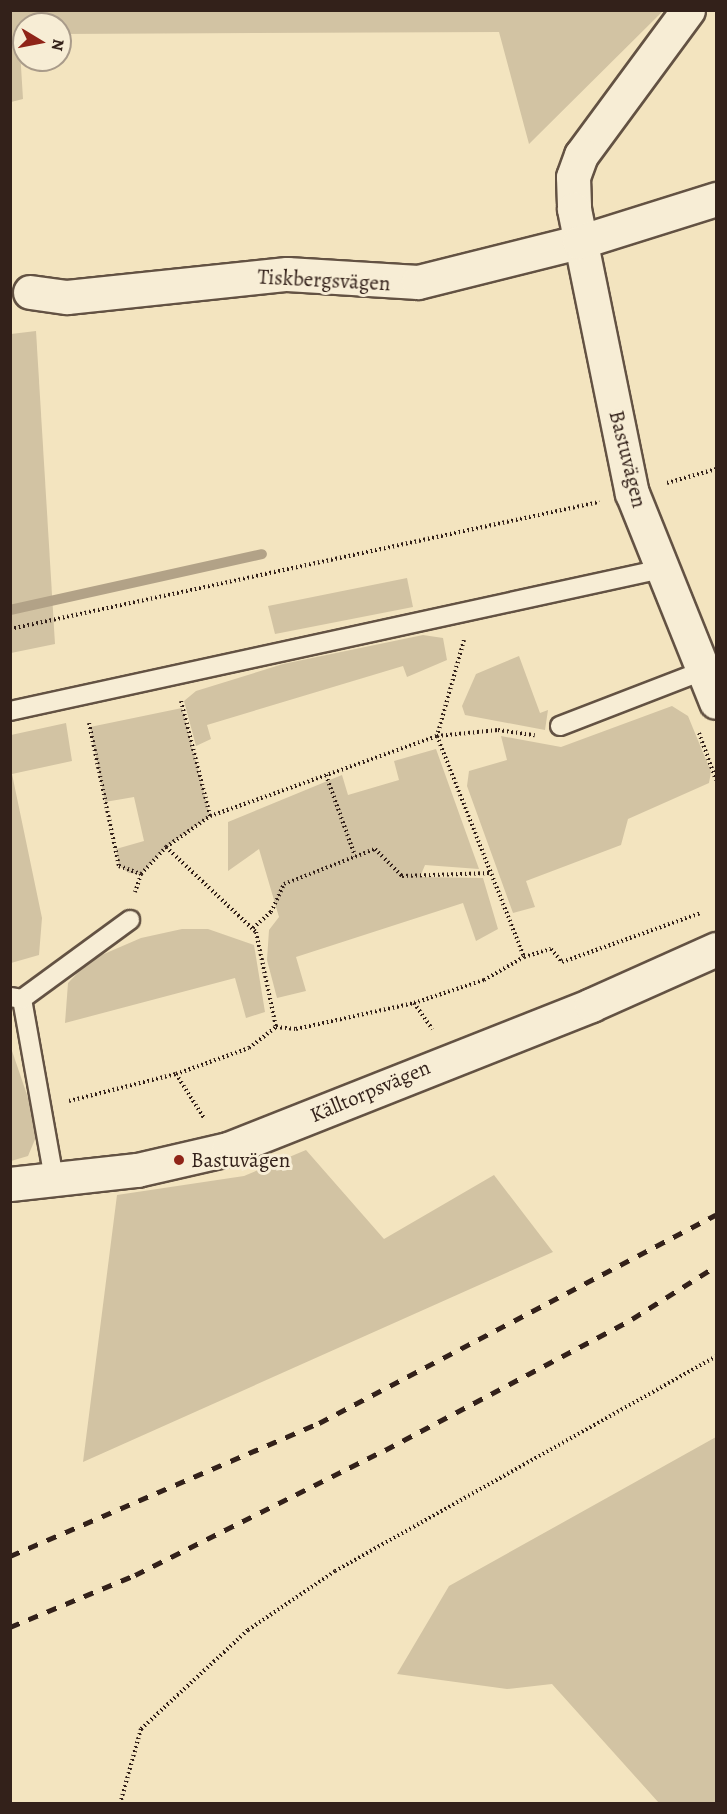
<!DOCTYPE html>
<meta charset="utf-8">
<style>
body{margin:0}
#map{position:relative;width:727px;height:1814px;overflow:hidden;background:#f3e4bf;font-family:Alegreya,serif}
div>[style]{position:absolute}
.green>*{inset:0;background:#d2c3a3}
.stream>*{height:10px;margin:-5px;padding:0 5px;transform-origin:5px;border-radius:5px;background:#b2a287}
.path>*{height:4px;margin-top:-2px;transform-origin:0;background:repeating-linear-gradient(90deg,#33211a 0 1.5px,transparent 0 4.5px)}
.roads{filter:drop-shadow(2px 0 #635243) drop-shadow(-2px 0 #635243) drop-shadow(0 2px #635243) drop-shadow(0 -2px #635243)}
.service>*{height:18px;margin:-9px;padding:0 9px;transform-origin:9px;border-radius:9px;background:#f7edd5}
.minor>*{height:33px;margin:-16.5px;padding:0 16.5px;transform-origin:16.5px;border-radius:16.5px;background:#f7edd5}
.rail>*{height:4.5px;margin-top:-2.25px;transform-origin:0;background:repeating-linear-gradient(90deg,#33211a 0 10px,transparent 0 20px)}
.dots>*{width:16px;height:16px;translate:-50% -50%;box-sizing:border-box;border:3px solid #f7edd5;border-radius:50%}
span{translate:-50% -50%;white-space:nowrap;text-align:center;line-height:1.15;-webkit-text-stroke:6px #f7edd5;paint-order:stroke}
.street-label{font-size:21px;color:#33211a}
.poi-label{font-size:21px;color:#33211a}
.left{translate:0 -50%;text-align:left}
.frame{position:absolute;inset:0;border:12px solid #33211a;pointer-events:none}
.north{position:absolute;left:12px;top:12px;width:60px;height:60px;box-sizing:border-box;background:#f7edd5;border:2px solid #a99b8a;border-radius:50%;rotate:100deg;font-size:16px;font-weight:700;line-height:24px;text-align:center;color:#33211a}
.north::after{content:'';display:block;margin:auto;width:21px;height:27px;background:#8f2418;clip-path:polygon(50% 0,100% 100%,50% 72%,0 100%)}
</style>
<div id="map">
<div class="green">
<i style="clip-path:polygon(10px 11px,11px 10px,663px 11px,529px 144px,499px 32px,60px 34px,60px 24px,24px 24px,24px 34px,19px 34px,23px 99px,11px 102px)"></i>
<i style="clip-path:polygon(36px 331px,55px 644px,11px 653px,11px 334px)"></i>
<i style="clip-path:polygon(407px 578px,413px 607px,275px 634px,268px 606px)"></i>
<i style="clip-path:polygon(423px 635px,443px 638px,447px 660px,407px 677px,403px 666px,207px 725px,211px 739px,196px 746px,184px 701px,196px 691px,283px 664px)"></i>
<i style="clip-path:polygon(519px 656px,540px 713px,548px 710px,545px 730px,465px 715px,462px 706px,476px 674px)"></i>
<i style="clip-path:polygon(672px 706px,688px 716px,711px 772px,709px 783px,628px 819px,621px 845px,526px 881px,535px 907px,513px 913px,467px 786px,469px 771px,507px 760px,501px 736px,561px 747px)"></i>
<i style="clip-path:polygon(182px 708px,210px 816px,166px 847px,141px 874px,129px 873px,119px 866px,116px 849px,144px 841px,134px 797px,105px 802px,90px 727px)"></i>
<i style="clip-path:polygon(66px 723px,72px 761px,12px 774px,42px 918px,39px 955px,11px 963px,11px 735px)"></i>
<i style="clip-path:polygon(436px 749px,479px 869px,425px 865px,420px 877px,483px 878px,498px 929px,476px 941px,463px 903px,296px 957px,306px 991px,277px 998px,267px 960px,269px 930px,279px 917px,259px 849px,228px 871px,228px 822px,342px 775px,348px 795px,399px 780px,394px 761px)"></i>
<i style="clip-path:polygon(182px 929px,208px 929px,254px 945px,265px 1012px,246px 1018px,235px 978px,65px 1023px,68px 983px,90px 960px,141px 938px)"></i>
<i style="clip-path:polygon(10px 1045px,39px 1130px,28px 1156px,11px 1161px)"></i>
<i style="clip-path:polygon(306px 1150px,384px 1239px,494px 1175px,553px 1252px,83px 1462px,117px 1195px,244px 1176px)"></i>
<i style="clip-path:polygon(716px 1437px,716px 1803px,659px 1803px,552px 1684px,507px 1689px,397px 1674px,449px 1586px)"></i>
</div>
<div class="stream">
<i style="left:10px;top:610px;width:258px;rotate:-12.5deg"></i>
</div>
<div class="path">
<i style="left:667px;top:483px;width:51px;rotate:-15.9deg"></i>
<i style="left:10px;top:629px;width:603px;rotate:-12.17deg"></i>
<i style="left:464px;top:640px;width:100px;rotate:105.7deg"></i>
<i style="left:437px;top:736px;width:61px;rotate:-5.6deg"></i>
<i style="left:498px;top:730px;width:37px;rotate:8deg"></i>
<i style="left:181px;top:701px;width:119px;rotate:75.8deg"></i>
<i style="left:89px;top:723px;width:146px;rotate:78.2deg"></i>
<i style="left:119px;top:866px;width:23px;rotate:20deg"></i>
<i style="left:141px;top:874px;width:19px;rotate:108deg"></i>
<i style="left:699px;top:733px;width:50px;rotate:70.1deg"></i>
<i style="left:326px;top:775px;width:86px;rotate:70.3deg"></i>
<i style="left:166px;top:847px;width:124px;rotate:43.4deg"></i>
<i style="left:256px;top:932px;width:97px;rotate:78.1deg"></i>
<i style="left:141px;top:874px;width:37px;rotate:-47deg"></i>
<i style="left:166px;top:847px;width:54px;rotate:-35.2deg"></i>
<i style="left:210px;top:816px;width:241px;rotate:-19.4deg"></i>
<i style="left:437px;top:736px;width:238px;rotate:68.5deg"></i>
<i style="left:253px;top:928px;width:24px;rotate:-42deg"></i>
<i style="left:271px;top:912px;width:31px;rotate:-65deg"></i>
<i style="left:284px;top:884px;width:97px;rotate:-21deg"></i>
<i style="left:375px;top:849px;width:38px;rotate:45deg"></i>
<i style="left:402px;top:876px;width:89px;rotate:-1.9deg"></i>
<i style="left:414px;top:1003px;width:32px;rotate:55deg"></i>
<i style="left:176px;top:1074px;width:52px;rotate:57.5deg"></i>
<i style="left:69px;top:1101px;width:110px;rotate:-14.2deg"></i>
<i style="left:176px;top:1074px;width:77px;rotate:-19.6deg"></i>
<i style="left:249px;top:1048px;width:34px;rotate:-38deg"></i>
<i style="left:276px;top:1027px;width:20px;rotate:6deg"></i>
<i style="left:296px;top:1029px;width:121px;rotate:-12.4deg"></i>
<i style="left:414px;top:1003px;width:74px;rotate:-18.2deg"></i>
<i style="left:484px;top:980px;width:46px;rotate:-29.9deg"></i>
<i style="left:524px;top:957px;width:28px;rotate:-17deg"></i>
<i style="left:551px;top:949px;width:17px;rotate:50deg"></i>
<i style="left:562px;top:962px;width:146px;rotate:-19.5deg"></i>
<i style="left:120px;top:1804px;width:78px;rotate:-74.4deg"></i>
<i style="left:141px;top:1729px;width:146px;rotate:-42.8deg"></i>
<i style="left:248px;top:1630px;width:105px;rotate:-34.1deg"></i>
<i style="left:335px;top:1571px;width:437px;rotate:-29.4deg"></i>
</div>
<div class="roads">
<div class="service">
<i style="left:10px;top:711px;width:667px;rotate:-12.29deg"></i>
<i style="left:560px;top:726px;width:155px;rotate:-21.1deg"></i>
<i style="left:10px;top:997px;width:12px;rotate:9deg"></i>
<i style="left:22px;top:999px;width:183px;rotate:79.9deg"></i>
<i style="left:22px;top:999px;width:134px;rotate:-36.2deg"></i>
</div>
<div class="minor">
<i style="left:688px;top:10px;width:180px;rotate:126.4deg"></i>
<i style="left:581px;top:155px;width:23px;rotate:110deg"></i>
<i style="left:573px;top:177px;width:32px;rotate:88deg"></i>
<i style="left:574px;top:209px;width:290px;rotate:78.5deg"></i>
<i style="left:632px;top:493px;width:225px;rotate:68.1deg"></i>
<i style="left:30px;top:292px;width:37px;rotate:8deg"></i>
<i style="left:67px;top:297px;width:221px;rotate:-6deg"></i>
<i style="left:287px;top:274px;width:131px;rotate:3.5deg"></i>
<i style="left:418px;top:282px;width:166px;rotate:-14deg"></i>
<i style="left:579px;top:242px;width:144px;rotate:-17.4deg"></i>
<i style="left:10px;top:1184px;width:128px;rotate:-6.3deg"></i>
<i style="left:137px;top:1170px;width:93px;rotate:-13deg"></i>
<i style="left:228px;top:1149px;width:391px;rotate:-21.6deg"></i>
<i style="left:591px;top:1005px;width:137px;rotate:-24.1deg"></i>
</div>
</div>
<div class="rail">
<i style="left:10px;top:1556px;width:336px;rotate:-23.3deg"></i>
<i style="left:319px;top:1423px;width:448px;rotate:-27.7deg"></i>
<i style="left:10px;top:1627px;width:135px;rotate:-22.6deg"></i>
<i style="left:135px;top:1575px;width:280px;rotate:-26.6deg"></i>
<i style="left:385px;top:1450px;width:280px;rotate:-27.9deg"></i>
<i style="left:632px;top:1319px;width:99px;rotate:-32.2deg"></i>
</div>
<div class="dots">
<i style="left:179px;top:1160px;background:#8f2418"></i>
</div>
<div class="street-label">
<span style="left:324px;top:280px;rotate:3deg">Tiskbergsvägen</span>
<span style="left:628px;top:459px;rotate:76deg">Bastuvägen</span>
<span style="left:370px;top:1091px;rotate:-23deg">Källtorpsvägen</span>
</div>
<div class="poi-label">
<span class="left" style="left:191px;top:1160px">Bastuvägen</span>
</div>
<div class="frame"></div>
<div class="north">N</div>
</div>
